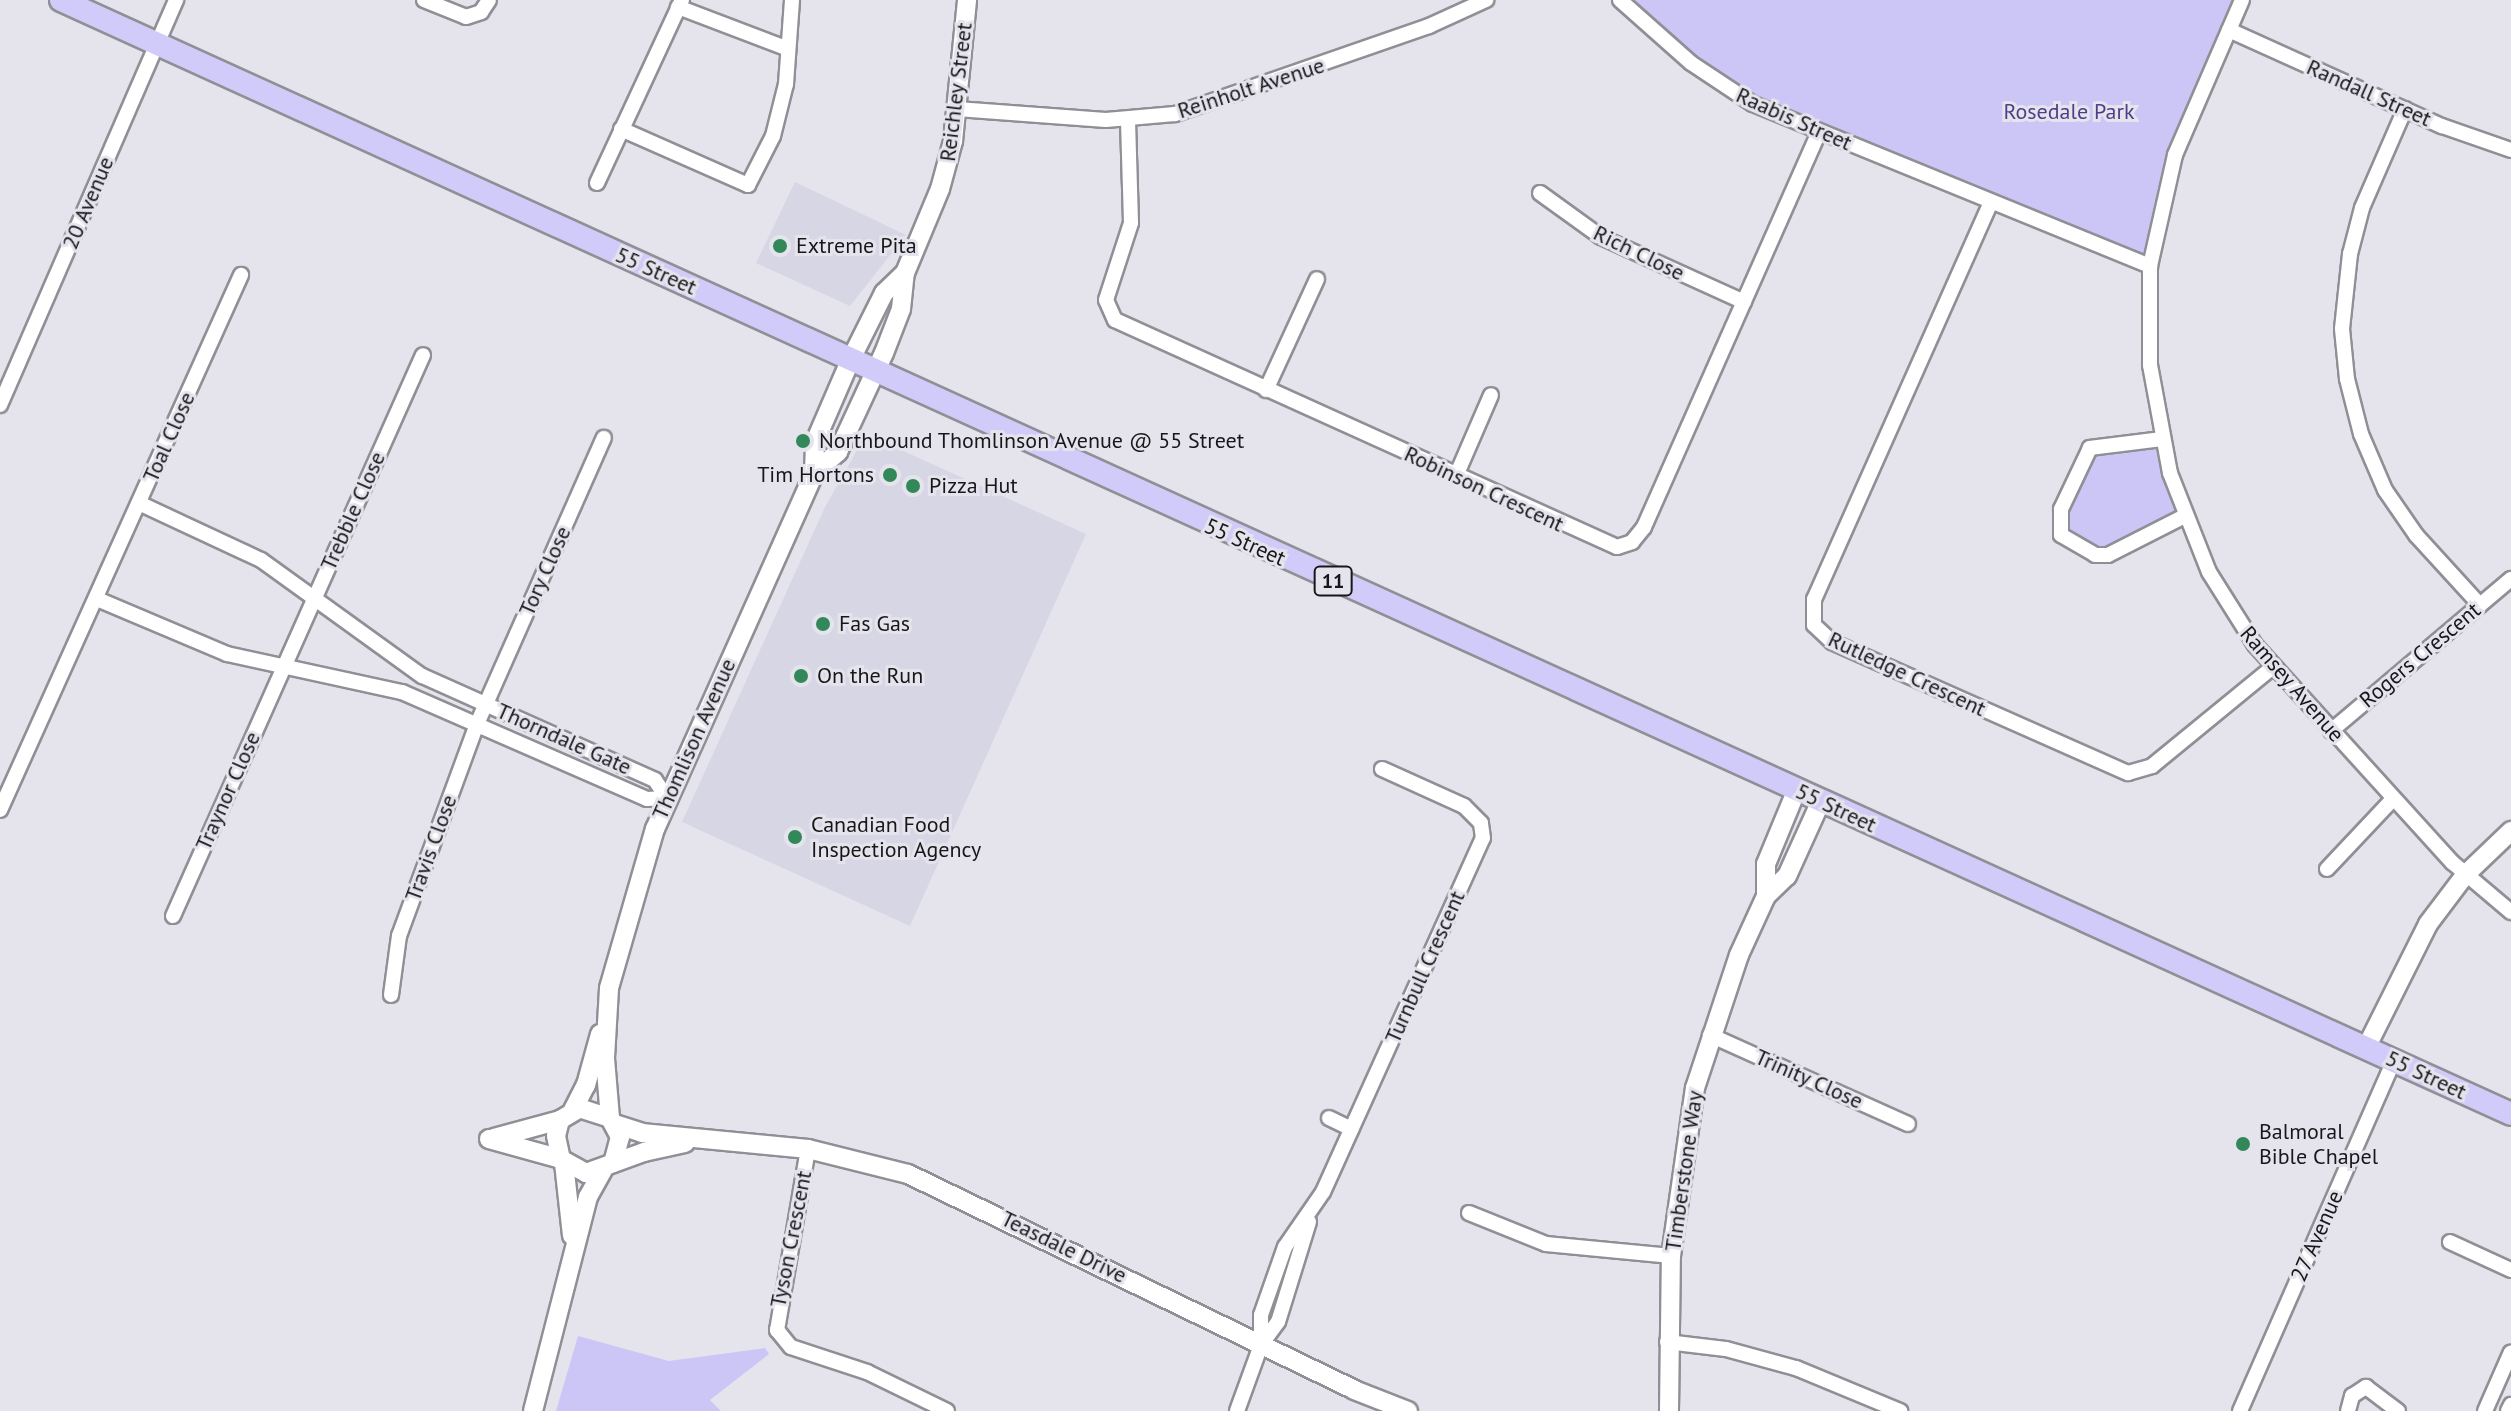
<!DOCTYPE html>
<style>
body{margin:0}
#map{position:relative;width:2511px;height:1411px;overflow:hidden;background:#e5e4ec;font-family:"PT Sans",sans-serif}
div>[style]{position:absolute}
.built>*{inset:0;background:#d7d6e5}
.green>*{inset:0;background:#cbc6f6}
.roads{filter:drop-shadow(2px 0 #908f96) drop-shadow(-2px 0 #908f96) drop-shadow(0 2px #908f96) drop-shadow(0 -2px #908f96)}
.minor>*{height:14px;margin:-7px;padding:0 7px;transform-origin:7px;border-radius:7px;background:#fff}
.tertiary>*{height:18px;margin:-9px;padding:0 9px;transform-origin:9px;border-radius:9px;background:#fff}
.primary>*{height:22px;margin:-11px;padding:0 11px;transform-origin:11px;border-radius:11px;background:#d1cbf9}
.dots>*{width:22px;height:22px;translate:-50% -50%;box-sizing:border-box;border:4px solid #e5e4ec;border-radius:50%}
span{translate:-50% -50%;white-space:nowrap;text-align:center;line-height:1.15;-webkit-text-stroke:6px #e5e4ec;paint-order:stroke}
.shield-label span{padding:2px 6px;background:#e5e4ec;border:2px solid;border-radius:6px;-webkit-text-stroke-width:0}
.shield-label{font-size:20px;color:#17171a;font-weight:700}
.street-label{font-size:22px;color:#17171a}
.park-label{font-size:22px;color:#4d3f89}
.poi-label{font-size:22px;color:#17171a}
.left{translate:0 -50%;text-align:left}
.right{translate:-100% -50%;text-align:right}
</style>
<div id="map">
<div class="built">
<i style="clip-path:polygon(795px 182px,906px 235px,850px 306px,756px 263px)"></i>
<i style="clip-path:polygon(866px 434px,1086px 534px,910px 926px,682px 822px,825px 507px)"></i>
</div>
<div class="green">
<i style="clip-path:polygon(1620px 0,2243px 0,2175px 155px,2150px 265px,1753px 104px)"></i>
<i style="clip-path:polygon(2162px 439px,2185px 516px,2108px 555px,2059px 528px,2087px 452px)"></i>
<i style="clip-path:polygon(578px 1336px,669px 1361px,765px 1348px,769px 1354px,710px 1400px,721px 1411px,556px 1411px)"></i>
</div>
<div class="roads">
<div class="minor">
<i style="left:424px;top:0;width:45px;rotate:22deg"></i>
<i style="left:466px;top:17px;width:16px;rotate:-18deg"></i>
<i style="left:481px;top:12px;width:14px;rotate:-56deg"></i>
<i style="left:1620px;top:0;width:95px;rotate:41.6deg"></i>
<i style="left:1691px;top:63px;width:74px;rotate:33.5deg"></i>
<i style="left:1753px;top:104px;width:429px;rotate:22.2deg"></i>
<i style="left:2242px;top:0;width:169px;rotate:113.4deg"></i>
<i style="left:2175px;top:155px;width:114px;rotate:102.7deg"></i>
<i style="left:2150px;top:266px;width:99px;rotate:90deg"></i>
<i style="left:2150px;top:365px;width:110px;rotate:79.5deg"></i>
<i style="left:2170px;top:473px;width:106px;rotate:68.5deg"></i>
<i style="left:2209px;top:572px;width:86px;rotate:57.8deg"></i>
<i style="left:2255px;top:645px;width:294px;rotate:47.8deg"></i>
<i style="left:2453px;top:863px;width:76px;rotate:40.2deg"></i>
<i style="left:678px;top:7px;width:116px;rotate:20.8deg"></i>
<i style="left:2229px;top:30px;width:234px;rotate:24.3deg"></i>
<i style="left:2442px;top:126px;width:73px;rotate:19.2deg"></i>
<i style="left:957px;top:109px;width:149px;rotate:4.2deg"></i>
<i style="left:1106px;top:120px;width:69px;rotate:-5deg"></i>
<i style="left:1175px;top:114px;width:269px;rotate:-19.1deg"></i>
<i style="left:1429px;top:26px;width:63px;rotate:-24.5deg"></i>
<i style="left:2405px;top:109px;width:108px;rotate:113.5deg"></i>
<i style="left:2362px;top:208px;width:48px;rotate:104.6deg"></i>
<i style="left:2350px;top:254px;width:75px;rotate:96.1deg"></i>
<i style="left:2342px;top:329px;width:50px;rotate:84.3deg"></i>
<i style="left:2347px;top:379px;width:57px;rotate:75.7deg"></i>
<i style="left:2361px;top:434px;width:61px;rotate:66.8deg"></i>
<i style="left:2385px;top:490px;width:55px;rotate:55.4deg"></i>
<i style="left:2416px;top:535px;width:95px;rotate:47.6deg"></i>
<i style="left:1128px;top:121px;width:102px;rotate:88.3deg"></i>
<i style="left:1131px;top:223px;width:81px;rotate:108deg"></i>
<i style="left:1106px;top:300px;width:22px;rotate:66deg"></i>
<i style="left:1115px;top:320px;width:551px;rotate:24.33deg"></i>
<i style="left:1617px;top:547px;width:16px;rotate:-18deg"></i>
<i style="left:1632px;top:542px;width:19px;rotate:-51deg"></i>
<i style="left:1644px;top:527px;width:432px;rotate:-66.1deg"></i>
<i style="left:621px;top:129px;width:139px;rotate:23.8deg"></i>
<i style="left:748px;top:185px;width:55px;rotate:-63deg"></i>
<i style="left:773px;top:136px;width:54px;rotate:-76deg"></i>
<i style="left:786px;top:84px;width:84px;rotate:-85.9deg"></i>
<i style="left:597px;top:183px;width:202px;rotate:-65.1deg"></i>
<i style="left:1540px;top:193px;width:75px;rotate:35.8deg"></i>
<i style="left:1601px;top:237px;width:157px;rotate:24.4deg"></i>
<i style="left:1991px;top:202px;width:435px;rotate:114deg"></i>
<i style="left:1814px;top:599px;width:26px;rotate:90deg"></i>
<i style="left:1814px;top:625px;width:25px;rotate:43deg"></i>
<i style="left:1832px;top:642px;width:324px;rotate:23.9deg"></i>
<i style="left:2128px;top:773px;width:25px;rotate:-16deg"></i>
<i style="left:2152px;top:766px;width:156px;rotate:-39.3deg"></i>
<i style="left:1266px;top:390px;width:122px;rotate:-65.3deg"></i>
<i style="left:0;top:405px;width:442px;rotate:-66.5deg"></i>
<i style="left:2162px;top:439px;width:73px;rotate:172.9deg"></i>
<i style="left:2090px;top:448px;width:68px;rotate:115.4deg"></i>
<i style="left:2061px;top:509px;width:26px;rotate:90deg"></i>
<i style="left:2061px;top:535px;width:39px;rotate:30deg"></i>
<i style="left:2095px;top:555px;width:13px"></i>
<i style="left:2108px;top:555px;width:86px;rotate:-26.9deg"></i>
<i style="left:1456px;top:476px;width:88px;rotate:-66.6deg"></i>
<i style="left:97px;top:599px;width:141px;rotate:22.9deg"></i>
<i style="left:227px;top:654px;width:179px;rotate:12.3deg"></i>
<i style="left:402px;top:692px;width:267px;rotate:23.6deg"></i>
<i style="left:647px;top:799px;width:20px;rotate:-3deg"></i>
<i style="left:667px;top:798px;width:22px;rotate:-124deg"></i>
<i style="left:655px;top:780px;width:255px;rotate:-155.9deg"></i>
<i style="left:422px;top:676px;width:198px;rotate:-144.2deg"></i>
<i style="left:261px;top:560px;width:135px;rotate:-155deg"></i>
<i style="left:2331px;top:731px;width:236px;rotate:-40.2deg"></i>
<i style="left:0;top:810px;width:587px;rotate:-65.75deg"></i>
<i style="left:2327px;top:869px;width:96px;rotate:-46.7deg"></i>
<i style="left:173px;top:916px;width:614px;rotate:-65.98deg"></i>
<i style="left:391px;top:995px;width:60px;rotate:-82.3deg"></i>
<i style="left:399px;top:936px;width:226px;rotate:-69.8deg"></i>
<i style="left:477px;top:724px;width:313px;rotate:-66.1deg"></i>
<i style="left:1710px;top:1035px;width:217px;rotate:24.2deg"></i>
<i style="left:1329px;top:1118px;width:25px;rotate:26deg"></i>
<i style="left:808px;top:1149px;width:184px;rotate:99.7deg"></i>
<i style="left:777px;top:1330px;width:22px;rotate:51deg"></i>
<i style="left:791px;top:1347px;width:80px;rotate:18.2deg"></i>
<i style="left:867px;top:1372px;width:89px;rotate:26deg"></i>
<i style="left:1469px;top:1213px;width:83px;rotate:21.9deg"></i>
<i style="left:1546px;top:1244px;width:126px;rotate:5.5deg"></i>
<i style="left:2450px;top:1242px;width:67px;rotate:24.7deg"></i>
<i style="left:1667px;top:1342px;width:59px;rotate:6.8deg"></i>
<i style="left:1726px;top:1349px;width:73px;rotate:15.2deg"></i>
<i style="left:1796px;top:1368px;width:113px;rotate:22.5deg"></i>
<i style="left:1261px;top:1345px;width:30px;rotate:-90deg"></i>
<i style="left:1261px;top:1315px;width:72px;rotate:-70.6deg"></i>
<i style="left:1285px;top:1247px;width:67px;rotate:-55.4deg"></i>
<i style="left:1323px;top:1192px;width:388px;rotate:-65.7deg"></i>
<i style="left:1483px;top:838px;width:15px;rotate:-98deg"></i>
<i style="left:1481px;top:823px;width:24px;rotate:-135deg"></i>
<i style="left:1464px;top:806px;width:90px;rotate:-155.7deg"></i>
<i style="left:1237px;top:1411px;width:70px;rotate:-70deg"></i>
<i style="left:1261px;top:1345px;width:29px;rotate:-54deg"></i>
<i style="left:1278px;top:1322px;width:105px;rotate:-72.8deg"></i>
<i style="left:2240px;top:1411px;width:382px;rotate:-66.3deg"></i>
<i style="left:2348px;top:1411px;width:16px;rotate:-75deg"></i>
<i style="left:2352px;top:1396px;width:17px;rotate:-33deg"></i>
<i style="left:2366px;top:1387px;width:40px;rotate:37deg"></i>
<i style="left:2485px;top:1411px;width:64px;rotate:-66.2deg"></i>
<i style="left:2508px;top:1411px;width:7px;rotate:-63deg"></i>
</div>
<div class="tertiary">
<i style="left:814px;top:473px;width:32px;rotate:-41deg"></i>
<i style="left:838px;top:452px;width:109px;rotate:-65.1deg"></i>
<i style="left:884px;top:353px;width:47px;rotate:-68.9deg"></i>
<i style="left:901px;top:309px;width:36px;rotate:-84deg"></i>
<i style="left:905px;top:273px;width:91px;rotate:-67.4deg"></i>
<i style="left:940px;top:189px;width:50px;rotate:-74.8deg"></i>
<i style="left:953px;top:141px;width:142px;rotate:-84.3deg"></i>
<i style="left:1766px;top:896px;width:32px;rotate:-90deg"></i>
<i style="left:1766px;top:864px;width:81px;rotate:-67.5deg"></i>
<i style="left:2366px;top:1048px;width:139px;rotate:-63.4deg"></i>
<i style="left:2428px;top:924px;width:61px;rotate:-52.9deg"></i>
<i style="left:2465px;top:875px;width:64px;rotate:-43.7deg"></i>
<i style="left:573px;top:1110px;width:28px;rotate:-63deg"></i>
<i style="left:586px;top:1085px;width:53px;rotate:-74.6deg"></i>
<i style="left:610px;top:1118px;width:60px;rotate:-94.8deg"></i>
<i style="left:605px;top:1058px;width:70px;rotate:-86.7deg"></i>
<i style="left:609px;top:988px;width:166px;rotate:-73.9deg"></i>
<i style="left:655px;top:829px;width:390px;rotate:-65.9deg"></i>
<i style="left:814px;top:473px;width:31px;rotate:-88deg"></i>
<i style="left:815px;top:442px;width:90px;rotate:-66.6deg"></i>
<i style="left:851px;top:359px;width:74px;rotate:-63.4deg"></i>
<i style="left:884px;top:293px;width:29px;rotate:-44deg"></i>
<i style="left:615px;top:1124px;width:28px;rotate:18deg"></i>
<i style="left:642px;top:1133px;width:167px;rotate:5.5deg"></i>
<i style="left:808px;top:1149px;width:103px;rotate:14deg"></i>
<i style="left:908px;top:1174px;width:496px;rotate:25.8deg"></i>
<i style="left:1354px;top:1390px;width:58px;rotate:21.3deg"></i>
<i style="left:494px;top:1138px;width:68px;rotate:-15.3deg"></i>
<i style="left:489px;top:1139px;width:75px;rotate:15.5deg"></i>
<i style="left:564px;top:1163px;width:73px;rotate:83.7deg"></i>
<i style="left:613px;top:1163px;width:27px;rotate:-75deg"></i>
<i style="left:620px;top:1137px;width:21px;rotate:-118deg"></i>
<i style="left:610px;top:1118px;width:32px;rotate:-162deg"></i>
<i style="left:580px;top:1108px;width:23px;rotate:149deg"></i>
<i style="left:560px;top:1120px;width:16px;rotate:104deg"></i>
<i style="left:556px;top:1136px;width:24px;rotate:78deg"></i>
<i style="left:561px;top:1159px;width:29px;rotate:29deg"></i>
<i style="left:586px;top:1173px;width:62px;rotate:-19.9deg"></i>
<i style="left:644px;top:1152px;width:42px;rotate:-12.4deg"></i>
<i style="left:533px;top:1411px;width:221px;rotate:-75.6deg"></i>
<i style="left:588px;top:1197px;width:31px;rotate:-61deg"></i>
<i style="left:1669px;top:1411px;width:155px;rotate:-89.3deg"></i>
<i style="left:1671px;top:1256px;width:170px;rotate:-81.9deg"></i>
<i style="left:1695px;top:1088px;width:140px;rotate:-71.7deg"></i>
<i style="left:1739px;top:955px;width:65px;rotate:-65.4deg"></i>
<i style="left:1766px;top:896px;width:29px;rotate:-44deg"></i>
<i style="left:1787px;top:876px;width:82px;rotate:-65.6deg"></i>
</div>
<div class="primary">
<i style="left:61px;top:0;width:2691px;rotate:24.45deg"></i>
</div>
</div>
<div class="dots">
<i style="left:780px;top:246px;background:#33885a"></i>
<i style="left:803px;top:441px;background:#33885a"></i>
<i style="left:890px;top:475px;background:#33885a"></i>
<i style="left:913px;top:486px;background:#33885a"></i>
<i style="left:823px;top:624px;background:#33885a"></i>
<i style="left:801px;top:676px;background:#33885a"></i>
<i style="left:795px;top:837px;background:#33885a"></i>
<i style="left:2243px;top:1144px;background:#33885a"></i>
</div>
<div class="shield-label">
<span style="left:1333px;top:581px">11</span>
</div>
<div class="street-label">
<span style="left:1251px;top:88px;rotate:-18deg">Reinholt Avenue</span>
<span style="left:956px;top:92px;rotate:-83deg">Reichley Street</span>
<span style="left:2369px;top:93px;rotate:24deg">Randall Street</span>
<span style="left:1794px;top:119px;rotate:24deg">Raabis Street</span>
<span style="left:88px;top:203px;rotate:-67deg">20 Avenue</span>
<span style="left:1639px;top:253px;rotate:26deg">Rich Close</span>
<span style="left:656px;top:271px;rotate:24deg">55 Street</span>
<span style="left:169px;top:437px;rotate:-66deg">Toal Close</span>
<span style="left:1484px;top:489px;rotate:25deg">Robinson Crescent</span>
<span style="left:353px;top:511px;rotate:-66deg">Trebble Close</span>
<span style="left:1245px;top:542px;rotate:24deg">55 Street</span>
<span style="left:545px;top:571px;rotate:-66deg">Tory Close</span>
<span style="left:2420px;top:655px;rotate:-40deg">Rogers Crescent</span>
<span style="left:1907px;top:674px;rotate:25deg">Rutledge Crescent</span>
<span style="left:2292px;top:684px;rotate:49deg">Ramsey Avenue</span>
<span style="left:564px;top:739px;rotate:24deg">Thorndale Gate</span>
<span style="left:694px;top:739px;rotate:-66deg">Thomlison Avenue</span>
<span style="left:228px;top:791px;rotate:-66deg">Traynor Close</span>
<span style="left:1836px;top:808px;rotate:25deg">55 Street</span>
<span style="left:431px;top:848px;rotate:-70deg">Travis Close</span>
<span style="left:1425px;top:967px;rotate:-66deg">Turnbull Crescent</span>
<span style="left:2426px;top:1075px;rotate:25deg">55 Street</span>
<span style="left:1809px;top:1079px;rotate:24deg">Trinity Close</span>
<span style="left:1684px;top:1171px;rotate:-82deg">Timberstone Way</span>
<span style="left:2317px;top:1236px;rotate:-66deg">27 Avenue</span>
<span style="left:791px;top:1239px;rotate:-79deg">Tyson Crescent</span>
<span style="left:1064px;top:1247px;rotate:26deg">Teasdale Drive</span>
</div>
<div class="park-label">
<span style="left:2069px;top:112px">Rosedale Park</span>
</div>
<div class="poi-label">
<span class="left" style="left:796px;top:246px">Extreme Pita</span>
<span class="left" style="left:819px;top:441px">Northbound Thomlinson Avenue @ 55 Street</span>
<span class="right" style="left:874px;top:475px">Tim Hortons</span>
<span class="left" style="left:929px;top:486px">Pizza Hut</span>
<span class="left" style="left:839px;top:624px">Fas Gas</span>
<span class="left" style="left:817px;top:676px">On the Run</span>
<span class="left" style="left:811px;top:837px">Canadian Food<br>Inspection Agency</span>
<span class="left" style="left:2259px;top:1144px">Balmoral<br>Bible Chapel</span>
</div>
</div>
